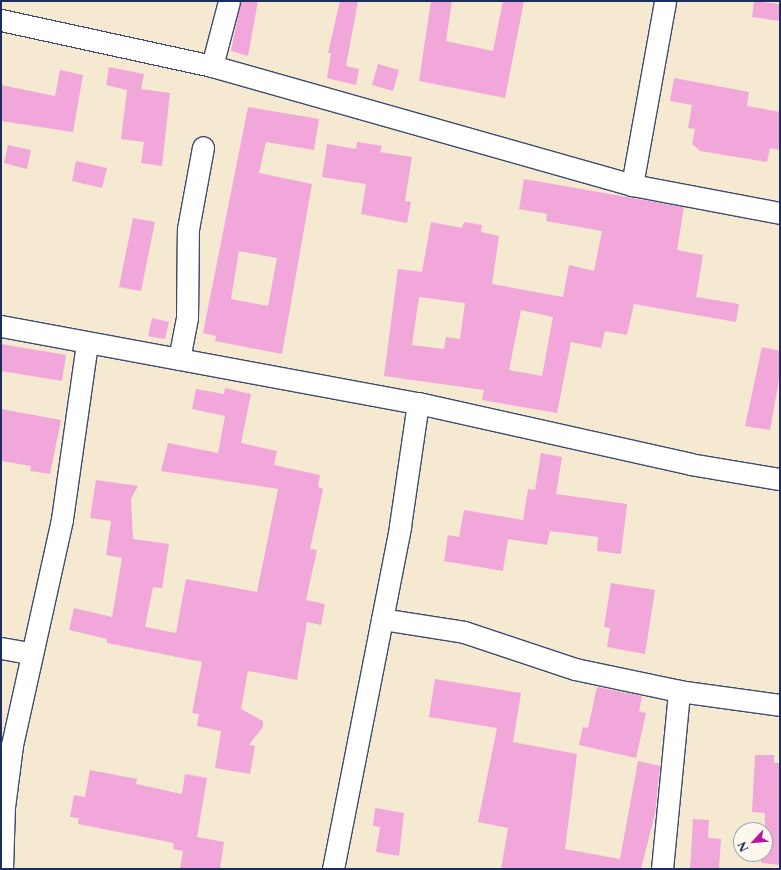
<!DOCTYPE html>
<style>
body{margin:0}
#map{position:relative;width:781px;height:870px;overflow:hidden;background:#f5e9d2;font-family:"Libre Caslon Text",serif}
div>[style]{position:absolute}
.building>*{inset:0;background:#f2a7da}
.roads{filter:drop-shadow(1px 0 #3c4b6f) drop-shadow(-1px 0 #3c4b6f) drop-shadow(0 1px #3c4b6f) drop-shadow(0 -1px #3c4b6f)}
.minor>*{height:21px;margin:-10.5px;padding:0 10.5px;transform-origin:10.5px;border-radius:10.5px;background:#fff}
span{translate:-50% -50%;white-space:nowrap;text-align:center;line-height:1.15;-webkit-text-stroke:3px #fbf7ec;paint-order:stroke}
.frame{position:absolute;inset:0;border:2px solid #1b2f5e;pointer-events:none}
.north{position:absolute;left:733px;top:822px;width:40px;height:40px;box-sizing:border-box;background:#fbf7ec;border:1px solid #a1a7b3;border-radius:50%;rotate:244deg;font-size:11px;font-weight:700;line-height:16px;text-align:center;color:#1b2f5e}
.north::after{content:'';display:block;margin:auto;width:14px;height:18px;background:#b5179e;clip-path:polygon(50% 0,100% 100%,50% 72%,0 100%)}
</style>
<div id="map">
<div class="building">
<i style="clip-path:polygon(241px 1px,258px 1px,248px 56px,231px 51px)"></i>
<i style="clip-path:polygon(340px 1px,358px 1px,346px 66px,359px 69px,356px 85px,327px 78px,331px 53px,328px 53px)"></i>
<i style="clip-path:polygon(431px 1px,452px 1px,446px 41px,493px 51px,503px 1px,524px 1px,505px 98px,419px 81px)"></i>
<i style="clip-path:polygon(754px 1px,780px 4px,780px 21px,752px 17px)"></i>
<i style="clip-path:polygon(378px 64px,399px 70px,393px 91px,372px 85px)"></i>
<i style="clip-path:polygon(109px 67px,144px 74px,141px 89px,170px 93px,162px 166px,141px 163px,144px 142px,121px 139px,127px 90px,106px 85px)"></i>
<i style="clip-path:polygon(60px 70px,83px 75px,73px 132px,1px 121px,1px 85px,55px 96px)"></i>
<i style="clip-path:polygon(674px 78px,749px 92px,747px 106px,780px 112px,780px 150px,770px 148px,767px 162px,700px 151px,692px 144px,695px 129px,688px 128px,692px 105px,670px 101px)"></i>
<i style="clip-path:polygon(evenodd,248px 107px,319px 119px,314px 150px,266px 142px,259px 173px,312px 184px,282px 354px,215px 341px,216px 336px,203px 333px,248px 107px,239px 251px,277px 258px,268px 306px,231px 299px,239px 251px)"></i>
<i style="clip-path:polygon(357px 142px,382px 146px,380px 152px,412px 157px,405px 201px,411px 202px,407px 223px,361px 214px,366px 184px,322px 177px,327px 144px,356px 149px)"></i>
<i style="clip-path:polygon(8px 145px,31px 150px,27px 169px,4px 163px)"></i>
<i style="clip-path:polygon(76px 161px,107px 168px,102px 188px,72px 181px)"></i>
<i style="clip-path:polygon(evenodd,524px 179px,684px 207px,677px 250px,703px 255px,696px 297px,739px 304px,736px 322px,634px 304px,627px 335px,605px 331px,601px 348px,571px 342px,557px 413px,482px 400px,484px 390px,384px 376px,398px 269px,422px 272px,431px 222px,462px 228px,464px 222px,482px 225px,481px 232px,499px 236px,492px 284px,563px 297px,569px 265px,594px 271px,602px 231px,546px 221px,547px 214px,519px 209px,524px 179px,419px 297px,465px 303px,460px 339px,446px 337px,444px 349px,412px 345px,419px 297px,524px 179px,521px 310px,553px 317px,542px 376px,509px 370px,521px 310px)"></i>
<i style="clip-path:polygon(133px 218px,155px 222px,141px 291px,119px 287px)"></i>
<i style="clip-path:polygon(152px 318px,169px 322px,165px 339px,148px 336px)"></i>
<i style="clip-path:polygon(1px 344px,66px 355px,62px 381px,1px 371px)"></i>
<i style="clip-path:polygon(762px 347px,780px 351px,780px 374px,770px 430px,745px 426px)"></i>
<i style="clip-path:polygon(225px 388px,251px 394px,241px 443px,277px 451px,274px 465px,320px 475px,318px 487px,323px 489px,310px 549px,317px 550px,306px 600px,325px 604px,321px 625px,307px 622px,297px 680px,248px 671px,241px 709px,263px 721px,263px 727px,249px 745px,255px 746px,250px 774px,215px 768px,221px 731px,197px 726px,199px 714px,192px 713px,202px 662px,107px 643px,107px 639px,69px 630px,74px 608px,112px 617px,122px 558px,106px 555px,111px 521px,90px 518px,96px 480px,138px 486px,131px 499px,133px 539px,169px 544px,162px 588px,153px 587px,145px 627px,176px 633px,186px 579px,257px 592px,278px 489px,161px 471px,168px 443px,218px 453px,225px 416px,192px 409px,196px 389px,224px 394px)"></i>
<i style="clip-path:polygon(1px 409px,61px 420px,50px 474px,30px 471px,31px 466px,1px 461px)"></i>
<i style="clip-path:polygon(541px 453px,562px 457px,556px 494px,627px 504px,621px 554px,597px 551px,598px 537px,550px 531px,547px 545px,508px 539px,503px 571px,444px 561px,448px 535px,459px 537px,464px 510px,523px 520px,528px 489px,535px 490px)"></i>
<i style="clip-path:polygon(611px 583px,655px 590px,645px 654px,607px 647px,610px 628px,604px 627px)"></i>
<i style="clip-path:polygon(435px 679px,521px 693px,513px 742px,577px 754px,565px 849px,620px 859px,638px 761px,660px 766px,655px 814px,641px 869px,501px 869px,508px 828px,478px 822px,497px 728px,429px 717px)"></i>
<i style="clip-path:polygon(597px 687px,642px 696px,639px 711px,646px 713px,636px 758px,579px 745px,583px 727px,588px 728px)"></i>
<i style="clip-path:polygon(755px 755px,774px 755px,774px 763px,780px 763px,780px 865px,761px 863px,762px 854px,765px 854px,765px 813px,752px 812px)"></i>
<i style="clip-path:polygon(90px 770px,137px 779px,136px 784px,182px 794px,185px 774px,207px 778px,197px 837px,224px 842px,220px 869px,180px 869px,183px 851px,173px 849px,174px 843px,78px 824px,79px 818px,70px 817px,74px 795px,85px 797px)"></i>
<i style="clip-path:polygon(375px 808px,404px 813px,399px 856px,376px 852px,380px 827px,373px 826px)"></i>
<i style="clip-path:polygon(693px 819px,709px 820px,708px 838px,721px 839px,719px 869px,690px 869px)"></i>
</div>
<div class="roads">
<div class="minor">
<i style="left:1px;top:20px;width:216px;rotate:12.3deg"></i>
<i style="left:212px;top:66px;width:437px;rotate:15.8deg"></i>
<i style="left:632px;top:185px;width:151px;rotate:10.7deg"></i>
<i style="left:212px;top:66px;width:67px;rotate:-75.3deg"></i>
<i style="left:632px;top:185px;width:187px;rotate:-79.8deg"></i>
<i style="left:1px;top:326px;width:424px;rotate:10.5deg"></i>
<i style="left:418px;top:403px;width:279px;rotate:12.6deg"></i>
<i style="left:690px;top:464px;width:91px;rotate:9.5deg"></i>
<i style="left:179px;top:359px;width:42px;rotate:-79deg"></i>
<i style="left:187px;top:318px;width:89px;rotate:-89.4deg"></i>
<i style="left:188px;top:229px;width:83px;rotate:-79.6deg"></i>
<i style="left:382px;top:619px;width:83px;rotate:9deg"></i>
<i style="left:464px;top:632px;width:117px;rotate:18.4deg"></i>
<i style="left:575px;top:669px;width:106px;rotate:11.9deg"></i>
<i style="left:679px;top:691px;width:102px;rotate:7.9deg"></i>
<i style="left:1px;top:648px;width:29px;rotate:10deg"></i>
<i style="left:2px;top:869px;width:62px;rotate:-88.2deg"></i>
<i style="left:4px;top:807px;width:63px;rotate:-82.6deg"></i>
<i style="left:12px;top:745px;width:231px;rotate:-77.5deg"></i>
<i style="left:62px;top:519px;width:177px;rotate:-81.9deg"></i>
<i style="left:333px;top:869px;width:349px;rotate:-78.9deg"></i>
<i style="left:400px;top:526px;width:124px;rotate:-81.7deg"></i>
<i style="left:662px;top:869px;width:179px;rotate:-84.5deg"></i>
</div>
</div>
<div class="frame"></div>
<div class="north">N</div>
</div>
